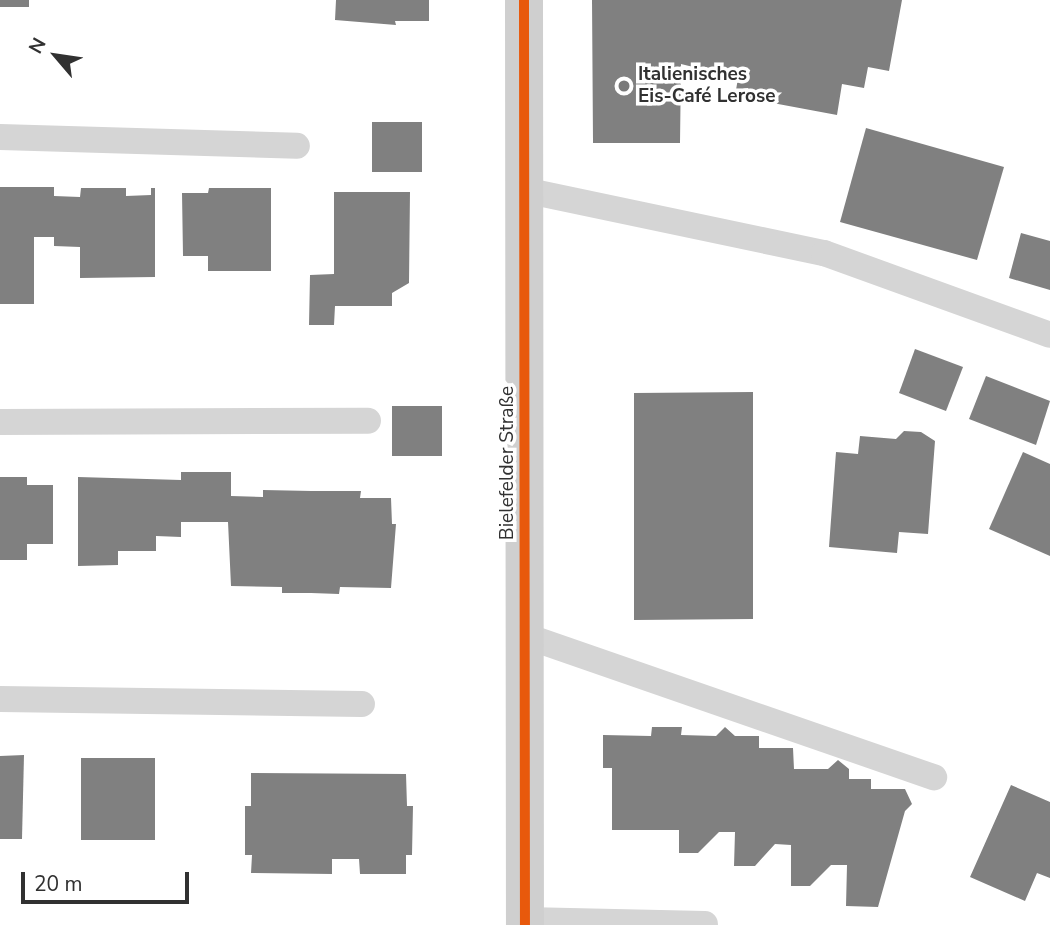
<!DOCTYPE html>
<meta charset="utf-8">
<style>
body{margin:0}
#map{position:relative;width:1050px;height:925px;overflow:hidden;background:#fff;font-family:"Nunito Sans",sans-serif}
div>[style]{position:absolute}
.building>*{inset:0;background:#808080}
.lane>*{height:26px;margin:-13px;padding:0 13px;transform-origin:13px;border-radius:13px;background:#d5d5d5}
.secondary>*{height:38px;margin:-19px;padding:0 19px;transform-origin:19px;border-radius:19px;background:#cfcfcf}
.cycleway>*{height:10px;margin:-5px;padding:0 5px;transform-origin:5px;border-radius:5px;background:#e8590c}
.dots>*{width:19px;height:19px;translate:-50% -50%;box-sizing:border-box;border:4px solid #fff;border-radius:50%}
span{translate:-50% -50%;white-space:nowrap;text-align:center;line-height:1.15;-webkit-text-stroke:7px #fff;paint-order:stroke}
.poi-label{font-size:19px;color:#313131;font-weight:700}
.left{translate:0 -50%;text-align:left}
.street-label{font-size:19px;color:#313131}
.north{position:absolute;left:21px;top:21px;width:70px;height:70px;-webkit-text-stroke:5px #fff;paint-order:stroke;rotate:299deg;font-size:19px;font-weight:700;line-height:28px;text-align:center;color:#313131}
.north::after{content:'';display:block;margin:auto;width:24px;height:32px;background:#313131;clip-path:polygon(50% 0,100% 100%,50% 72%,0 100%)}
.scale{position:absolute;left:21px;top:872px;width:168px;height:32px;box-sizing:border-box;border:4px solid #313131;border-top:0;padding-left:9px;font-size:21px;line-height:24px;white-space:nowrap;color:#313131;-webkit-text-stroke:5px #fff;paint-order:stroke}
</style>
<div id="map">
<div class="building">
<i style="clip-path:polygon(0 0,29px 0,29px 7px,0 7px)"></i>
<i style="clip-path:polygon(336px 0,429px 0,429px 21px,395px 21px,396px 25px,335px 20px)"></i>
<i style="clip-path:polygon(592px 0,902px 0,889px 71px,868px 67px,864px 88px,842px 84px,837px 115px,735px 96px,738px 78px,681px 64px,680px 143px,593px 143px)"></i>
<i style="clip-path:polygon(372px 122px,422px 122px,422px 172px,372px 172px)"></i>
<i style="clip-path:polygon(866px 128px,1004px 167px,977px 260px,840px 222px)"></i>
<i style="clip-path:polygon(0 187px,54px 187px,54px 196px,80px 197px,81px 188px,126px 188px,126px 196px,151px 195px,151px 188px,155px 188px,155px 277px,80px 278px,80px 247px,54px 246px,54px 237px,34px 237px,34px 304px,0 304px)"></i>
<i style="clip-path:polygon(209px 188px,271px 188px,271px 271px,208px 271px,208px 256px,183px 256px,182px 193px,208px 193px)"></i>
<i style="clip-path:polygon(334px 192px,410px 192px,409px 283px,392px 293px,392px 306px,335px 306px,334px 325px,309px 325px,310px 275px,334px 274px)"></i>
<i style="clip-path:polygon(1021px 233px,1050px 241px,1050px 290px,1009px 278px)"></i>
<i style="clip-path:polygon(915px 349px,963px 367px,946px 411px,899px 393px)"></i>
<i style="clip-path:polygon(986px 376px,1050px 401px,1036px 445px,969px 419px)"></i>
<i style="clip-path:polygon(753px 392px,753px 619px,634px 620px,634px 393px)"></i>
<i style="clip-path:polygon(392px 406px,442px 406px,442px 456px,392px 456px)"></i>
<i style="clip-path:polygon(904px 431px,921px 432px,935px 441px,928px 534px,899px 532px,897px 553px,829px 547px,836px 452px,858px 454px,860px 436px,896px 439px)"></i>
<i style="clip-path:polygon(1023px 452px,1050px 464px,1050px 556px,989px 529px)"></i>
<i style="clip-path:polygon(181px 472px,231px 472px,231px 496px,263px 497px,263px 490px,312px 491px,361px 491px,360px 498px,391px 498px,392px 524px,396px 524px,391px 588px,340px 587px,339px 594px,311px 593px,282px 593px,282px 587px,231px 586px,228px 522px,181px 522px,181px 537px,156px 536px,156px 551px,118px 551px,118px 565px,78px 566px,78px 477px,181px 480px)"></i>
<i style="clip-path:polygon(0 477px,27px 477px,27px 485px,53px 485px,53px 544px,27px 544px,27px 560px,0 560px)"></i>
<i style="clip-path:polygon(652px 727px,682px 727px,681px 735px,716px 736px,725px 727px,735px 736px,759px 736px,759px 748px,793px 748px,794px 769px,828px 769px,838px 760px,849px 769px,849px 779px,871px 779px,871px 789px,905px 789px,912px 804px,905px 811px,878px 907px,846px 906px,847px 865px,831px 865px,810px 886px,791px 886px,791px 845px,775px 844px,755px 866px,734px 866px,735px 832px,719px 832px,698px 853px,679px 853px,679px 830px,612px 830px,612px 768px,603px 768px,603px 735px,651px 736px)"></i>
<i style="clip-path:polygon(24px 755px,22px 839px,0 839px,0 756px)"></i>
<i style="clip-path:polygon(81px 758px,155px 758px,155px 840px,81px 840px)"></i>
<i style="clip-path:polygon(251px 773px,406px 774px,407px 806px,413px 806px,412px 855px,406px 855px,406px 874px,360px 874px,359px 859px,332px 859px,332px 874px,251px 873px,252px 855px,245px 855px,245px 806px,251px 806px)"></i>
<i style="clip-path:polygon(1011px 785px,1050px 802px,1050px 878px,1037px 873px,1025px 901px,970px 877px)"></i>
</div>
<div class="lane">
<i style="left:0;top:137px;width:297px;rotate:1.7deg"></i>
<i style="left:524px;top:190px;width:307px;rotate:11.9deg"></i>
<i style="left:824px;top:253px;width:240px;rotate:19.9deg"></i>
<i style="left:0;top:422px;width:368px;rotate:-0.2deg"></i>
<i style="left:526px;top:636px;width:432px;rotate:19.1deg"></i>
<i style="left:0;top:699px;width:362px;rotate:0.8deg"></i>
<i style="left:525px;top:920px;width:180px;rotate:1.3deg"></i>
</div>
<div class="secondary">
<i style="left:524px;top:0;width:925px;rotate:89.94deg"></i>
</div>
<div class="cycleway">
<i style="left:524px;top:0;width:925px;rotate:89.94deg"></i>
</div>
<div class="dots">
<i style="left:624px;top:86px;background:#797979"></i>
</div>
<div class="poi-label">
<span class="left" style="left:638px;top:86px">Italienisches<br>Eis-Café Lerose</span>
</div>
<div class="street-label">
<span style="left:508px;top:463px;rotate:-90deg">Bielefelder Straße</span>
</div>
<div class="north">N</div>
<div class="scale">20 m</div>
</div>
